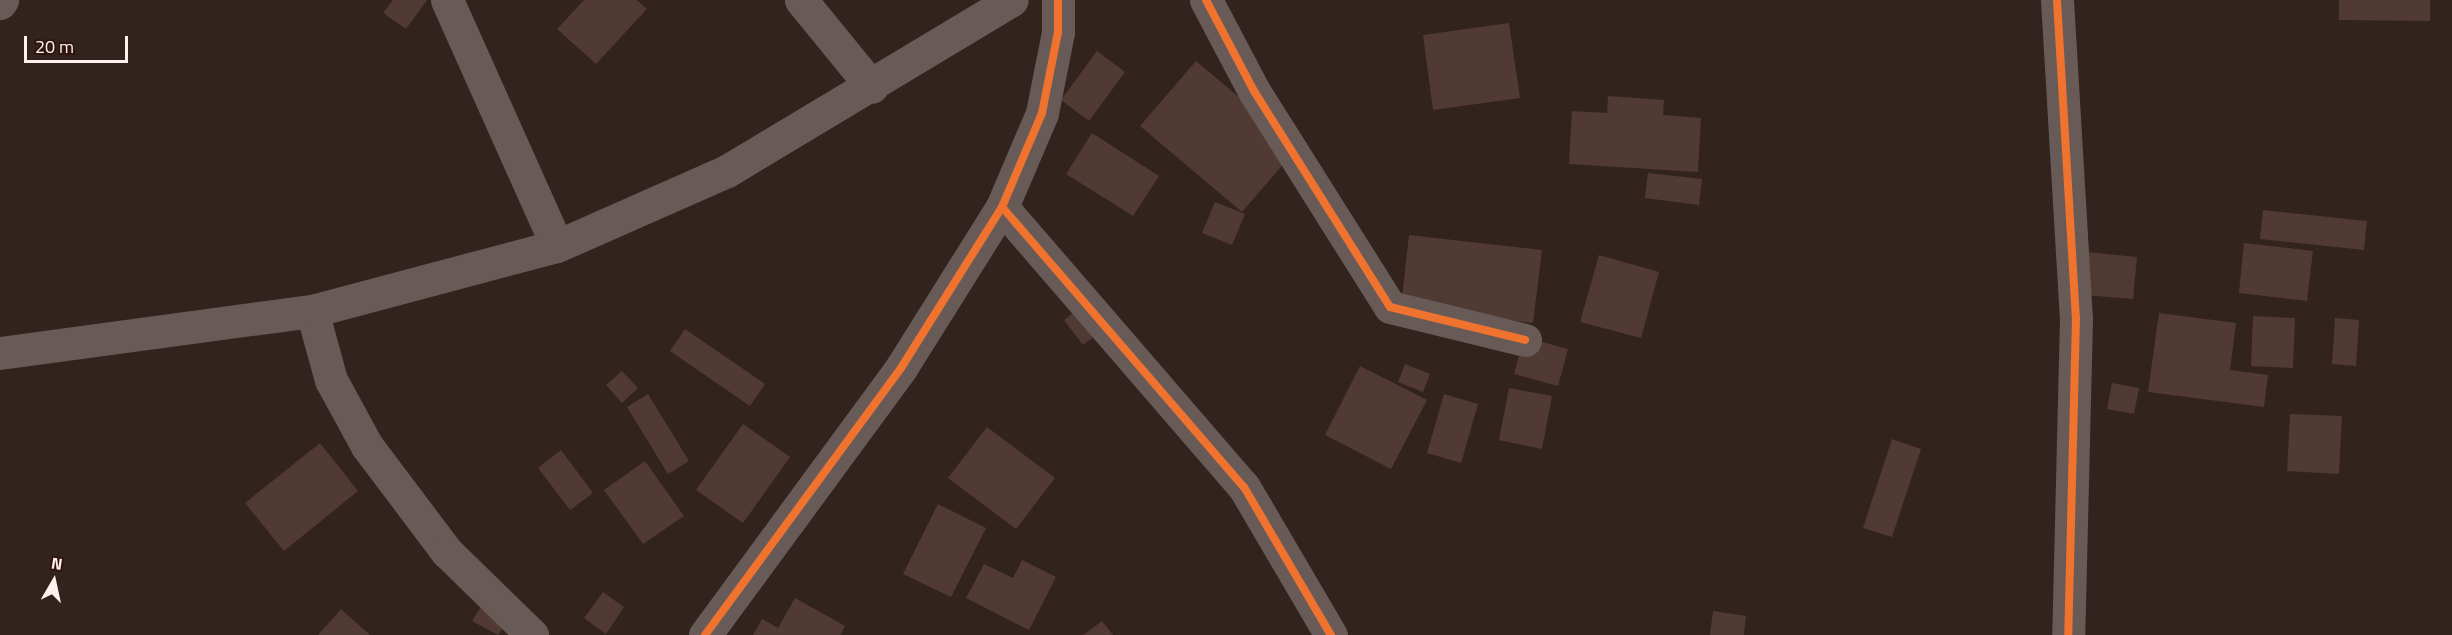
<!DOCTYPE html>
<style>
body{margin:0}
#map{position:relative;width:2452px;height:635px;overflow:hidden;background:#33231e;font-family:"Titillium Web",sans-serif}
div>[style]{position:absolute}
.building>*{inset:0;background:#503a33}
.minor>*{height:33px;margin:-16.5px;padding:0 16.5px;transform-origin:16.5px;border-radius:16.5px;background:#685b57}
.secondary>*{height:33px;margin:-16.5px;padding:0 16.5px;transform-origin:16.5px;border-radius:16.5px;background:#685b57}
.cycleway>*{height:8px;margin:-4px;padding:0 4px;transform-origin:4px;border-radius:4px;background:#ef722f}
span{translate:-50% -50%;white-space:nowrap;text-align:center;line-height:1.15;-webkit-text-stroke:5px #31140c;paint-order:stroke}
.north{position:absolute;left:24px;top:551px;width:60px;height:60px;-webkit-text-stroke:4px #31140c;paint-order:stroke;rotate:9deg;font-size:16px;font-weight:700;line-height:24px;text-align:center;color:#fef1ed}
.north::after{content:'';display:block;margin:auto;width:21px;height:27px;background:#fef1ed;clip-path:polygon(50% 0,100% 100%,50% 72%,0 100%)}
.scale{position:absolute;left:24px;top:36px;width:104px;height:27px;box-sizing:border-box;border:3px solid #fef1ed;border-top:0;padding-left:8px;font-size:18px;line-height:21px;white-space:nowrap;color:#fef1ed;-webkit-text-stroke:4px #31140c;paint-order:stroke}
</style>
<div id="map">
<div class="building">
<i style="clip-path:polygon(393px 0,427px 0,406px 29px,383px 13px)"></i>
<i style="clip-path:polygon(584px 0,637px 0,647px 9px,596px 64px,557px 29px)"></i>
<i style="clip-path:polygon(2339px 0,2430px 0,2430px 21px,2339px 20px)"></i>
<i style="clip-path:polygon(1509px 23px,1520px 98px,1433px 110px,1423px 35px)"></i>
<i style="clip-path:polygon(1097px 51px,1125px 72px,1089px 121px,1061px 100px)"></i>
<i style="clip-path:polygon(1196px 61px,1298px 147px,1242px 212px,1140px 126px)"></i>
<i style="clip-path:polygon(1608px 96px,1664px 100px,1663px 115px,1701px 118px,1698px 172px,1569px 164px,1572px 111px,1607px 113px)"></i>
<i style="clip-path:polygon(1092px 133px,1159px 176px,1133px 216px,1066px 174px)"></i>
<i style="clip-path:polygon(1648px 173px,1702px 179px,1699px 205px,1645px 198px)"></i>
<i style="clip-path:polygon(1215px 202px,1245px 214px,1232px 245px,1202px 233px)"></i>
<i style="clip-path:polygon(2263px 210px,2367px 221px,2364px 250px,2260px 239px)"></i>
<i style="clip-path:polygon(1409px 235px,1542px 250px,1533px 323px,1401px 306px)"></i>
<i style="clip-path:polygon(2244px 243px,2313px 251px,2307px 301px,2239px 293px)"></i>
<i style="clip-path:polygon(2087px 252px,2137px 257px,2133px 299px,2084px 295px)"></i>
<i style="clip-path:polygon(1599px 255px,1659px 272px,1641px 338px,1580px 322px)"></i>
<i style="clip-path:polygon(1089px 301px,1108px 326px,1083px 345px,1064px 320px)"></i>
<i style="clip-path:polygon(2159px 313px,2236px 323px,2230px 370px,2268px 375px,2264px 407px,2148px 392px)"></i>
<i style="clip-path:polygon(2253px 316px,2295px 318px,2293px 368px,2251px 366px)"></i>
<i style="clip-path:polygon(2335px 318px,2359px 320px,2356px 366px,2332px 364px)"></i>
<i style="clip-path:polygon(685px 329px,765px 384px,750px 406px,670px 351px)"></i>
<i style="clip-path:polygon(1524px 337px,1568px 349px,1558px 386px,1514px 374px)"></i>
<i style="clip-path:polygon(1405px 364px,1430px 374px,1423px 392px,1398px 382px)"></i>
<i style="clip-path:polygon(1360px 366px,1427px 400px,1391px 469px,1325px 435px)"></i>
<i style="clip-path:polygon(622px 371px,638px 388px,622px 403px,606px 385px)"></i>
<i style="clip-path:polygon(2112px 383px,2139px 388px,2134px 414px,2107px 409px)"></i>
<i style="clip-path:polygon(1509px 388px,1552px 396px,1542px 449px,1499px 440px)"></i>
<i style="clip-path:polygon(648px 394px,689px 461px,668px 474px,627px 407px)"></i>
<i style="clip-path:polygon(1444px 394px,1478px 404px,1461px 463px,1427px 453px)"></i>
<i style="clip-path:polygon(2290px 414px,2342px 416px,2339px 474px,2287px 471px)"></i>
<i style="clip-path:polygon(743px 424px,790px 457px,743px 523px,696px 490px)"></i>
<i style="clip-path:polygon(987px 427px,1055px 478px,1016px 529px,948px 478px)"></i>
<i style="clip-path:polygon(1892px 439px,1921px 449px,1892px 537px,1863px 528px)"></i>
<i style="clip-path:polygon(320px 443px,358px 491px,284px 551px,245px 503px)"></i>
<i style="clip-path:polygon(561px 450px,593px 493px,570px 510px,538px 468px)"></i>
<i style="clip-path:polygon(645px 461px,684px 516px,643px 544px,604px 490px)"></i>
<i style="clip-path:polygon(938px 504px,986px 528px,951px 597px,903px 574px)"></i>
<i style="clip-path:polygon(1022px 560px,1056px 577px,1029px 630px,966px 598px,984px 564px,1013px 578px)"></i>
<i style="clip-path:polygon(492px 589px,517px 606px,498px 635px,472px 621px)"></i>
<i style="clip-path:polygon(603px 592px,624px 607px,606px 634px,584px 618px)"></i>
<i style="clip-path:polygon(795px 598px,845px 626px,840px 635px,753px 635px,762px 619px,778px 628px)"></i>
<i style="clip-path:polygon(341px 609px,370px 635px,318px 635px)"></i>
<i style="clip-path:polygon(1713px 611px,1746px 616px,1744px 635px,1710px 635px)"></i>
<i style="clip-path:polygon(1102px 621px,1113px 635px,1083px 635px)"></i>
</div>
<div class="minor">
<i style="left:447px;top:0;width:269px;rotate:65.9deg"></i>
<i style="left:801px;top:0;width:112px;rotate:50.8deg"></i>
<i style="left:1206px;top:0;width:103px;rotate:62.2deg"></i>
<i style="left:1254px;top:91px;width:255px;rotate:57.8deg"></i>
<i style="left:1390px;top:307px;width:139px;rotate:13.7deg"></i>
<i style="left:2057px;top:0;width:319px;rotate:86.6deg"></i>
<i style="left:2076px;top:318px;width:317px;rotate:91.4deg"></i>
<i style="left:0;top:3px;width:4px;rotate:-56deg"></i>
<i style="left:1002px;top:207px;width:370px;rotate:49.2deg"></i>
<i style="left:1244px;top:487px;width:172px;rotate:59.6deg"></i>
<i style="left:312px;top:311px;width:72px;rotate:74.6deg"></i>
<i style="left:331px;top:380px;width:75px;rotate:61.4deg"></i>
<i style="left:367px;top:446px;width:133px;rotate:53deg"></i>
<i style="left:447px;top:552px;width:119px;rotate:44.3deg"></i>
<i style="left:705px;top:635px;width:331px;rotate:-53.7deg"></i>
<i style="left:901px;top:368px;width:190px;rotate:-57.9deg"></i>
<i style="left:1002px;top:207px;width:102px;rotate:-66.9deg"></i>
<i style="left:1042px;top:113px;width:83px;rotate:-78.8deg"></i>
<i style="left:1058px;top:32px;width:32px;rotate:-90deg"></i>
</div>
<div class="secondary">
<i style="left:0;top:353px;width:315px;rotate:-7.7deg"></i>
<i style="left:312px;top:311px;width:253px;rotate:-14.9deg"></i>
<i style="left:557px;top:246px;width:186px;rotate:-23.8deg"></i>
<i style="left:727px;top:171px;width:332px;rotate:-31deg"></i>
</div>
<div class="cycleway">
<i style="left:1206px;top:0;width:103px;rotate:62.2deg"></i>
<i style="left:1254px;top:91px;width:255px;rotate:57.8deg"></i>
<i style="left:1390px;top:307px;width:139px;rotate:13.7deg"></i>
<i style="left:2057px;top:0;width:319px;rotate:86.6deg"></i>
<i style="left:2076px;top:318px;width:317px;rotate:91.4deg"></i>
<i style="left:1002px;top:207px;width:370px;rotate:49.2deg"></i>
<i style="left:1244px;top:487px;width:172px;rotate:59.6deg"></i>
<i style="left:705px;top:635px;width:331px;rotate:-53.7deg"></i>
<i style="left:901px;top:368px;width:190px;rotate:-57.9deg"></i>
<i style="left:1002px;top:207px;width:102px;rotate:-66.9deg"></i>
<i style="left:1042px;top:113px;width:83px;rotate:-78.8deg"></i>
<i style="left:1058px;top:32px;width:32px;rotate:-90deg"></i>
</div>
<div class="north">N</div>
<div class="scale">20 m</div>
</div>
